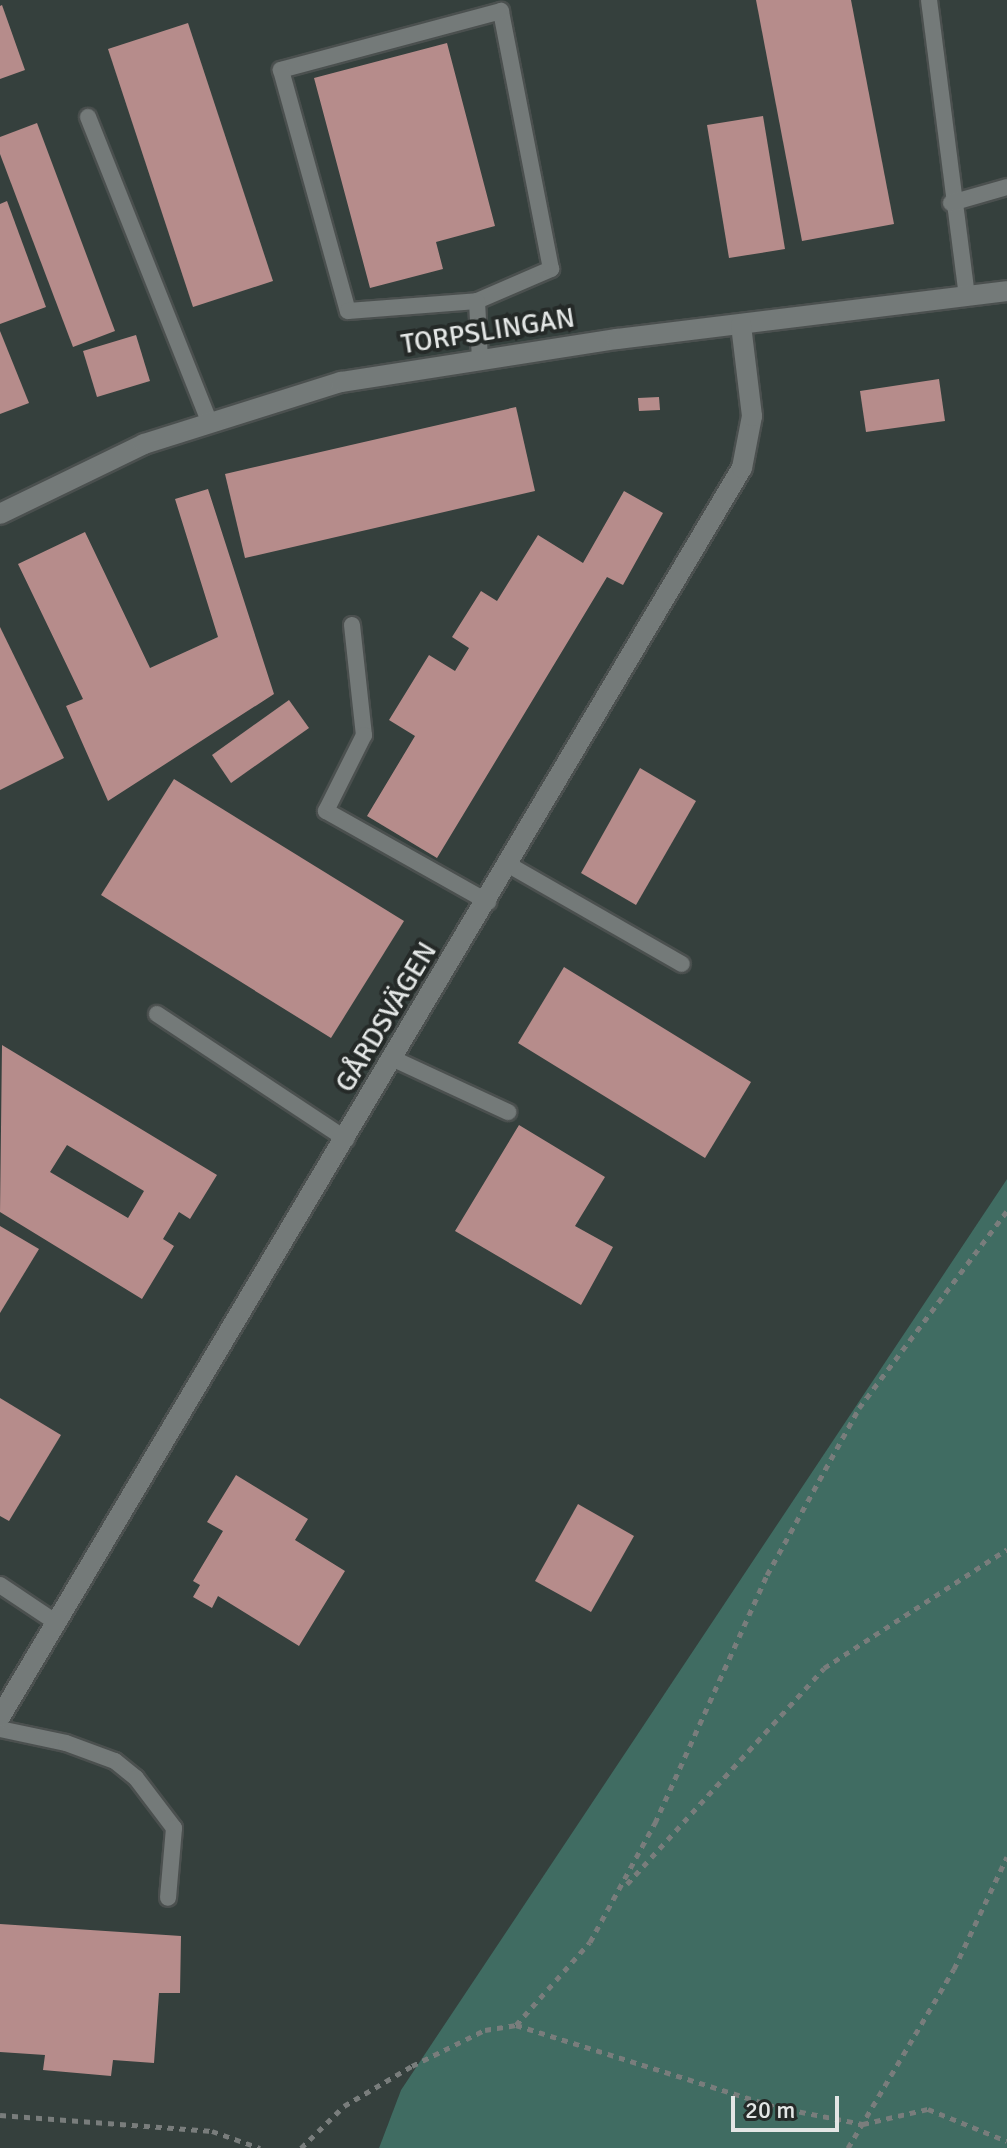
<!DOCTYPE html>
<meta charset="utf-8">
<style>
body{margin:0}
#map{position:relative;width:1007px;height:2148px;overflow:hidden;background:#2e3432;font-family:Signika,sans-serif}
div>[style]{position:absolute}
.built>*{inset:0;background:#35403d}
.forest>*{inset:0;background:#406c62}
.building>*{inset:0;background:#b68c8b}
.path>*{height:5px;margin-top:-2.5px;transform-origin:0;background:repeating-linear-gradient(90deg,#797d7c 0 6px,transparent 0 12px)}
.roads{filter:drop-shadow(2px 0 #4b504f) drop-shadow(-2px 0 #4b504f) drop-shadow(0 2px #4b504f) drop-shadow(0 -2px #4b504f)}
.lane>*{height:16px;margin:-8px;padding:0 8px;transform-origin:8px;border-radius:8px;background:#747a79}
.street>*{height:20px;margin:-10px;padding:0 10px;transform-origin:10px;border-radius:10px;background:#747a79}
span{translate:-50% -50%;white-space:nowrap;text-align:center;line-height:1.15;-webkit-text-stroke:8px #252a28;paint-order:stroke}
.street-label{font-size:28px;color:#e3e6e5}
.scale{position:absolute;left:731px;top:2096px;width:108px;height:36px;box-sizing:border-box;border:4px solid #e3e6e5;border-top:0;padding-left:10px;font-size:24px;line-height:28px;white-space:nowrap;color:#e3e6e5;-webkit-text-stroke:6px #252a28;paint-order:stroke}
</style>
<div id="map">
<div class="built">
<i style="clip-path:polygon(0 0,1007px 0,1007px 1179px,401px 2090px,379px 2148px,0 2148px)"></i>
</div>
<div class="forest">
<i style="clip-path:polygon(1007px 1179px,1007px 2148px,379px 2148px,401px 2090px)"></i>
</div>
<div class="building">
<i style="clip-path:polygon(756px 0,851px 0,894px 224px,802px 241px)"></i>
<i style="clip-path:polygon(2px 5px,25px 70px,0 79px,0 6px)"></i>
<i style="clip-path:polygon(188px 23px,273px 281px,193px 307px,108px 49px)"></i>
<i style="clip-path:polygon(447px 43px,495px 226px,436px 242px,443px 269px,370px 288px,314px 78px)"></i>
<i style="clip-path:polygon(763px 116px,785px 249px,729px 258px,707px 125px)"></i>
<i style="clip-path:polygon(37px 123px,115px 331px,73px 347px,0 154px,0 137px)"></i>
<i style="clip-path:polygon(7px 201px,46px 307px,0 324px,0 204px)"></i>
<i style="clip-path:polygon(0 331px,29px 403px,0 414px)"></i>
<i style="clip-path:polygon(136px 335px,150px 381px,97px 397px,83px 351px)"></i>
<i style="clip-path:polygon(939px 379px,945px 421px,866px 432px,860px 391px)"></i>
<i style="clip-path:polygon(659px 397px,660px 410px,639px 411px,638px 398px)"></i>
<i style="clip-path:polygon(516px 407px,535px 491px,245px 558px,225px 474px)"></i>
<i style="clip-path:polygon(208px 489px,274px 694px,108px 801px,66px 706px,83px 699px,18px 564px,85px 532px,150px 668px,218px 637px,175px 499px)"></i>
<i style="clip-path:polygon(624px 491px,663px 513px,623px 585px,607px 577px,437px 858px,367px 816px,415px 736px,389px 720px,429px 655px,455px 671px,469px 648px,452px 637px,481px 591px,497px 601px,538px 535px,583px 563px)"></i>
<i style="clip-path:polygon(0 627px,64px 758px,0 790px)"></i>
<i style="clip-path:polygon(289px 700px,309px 728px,231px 783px,212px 755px)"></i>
<i style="clip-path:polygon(640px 768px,696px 801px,636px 905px,581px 873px)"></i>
<i style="clip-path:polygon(174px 779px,404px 921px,331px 1038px,101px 895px)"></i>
<i style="clip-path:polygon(564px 967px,751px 1082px,705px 1158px,518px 1043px)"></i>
<i style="clip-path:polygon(evenodd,2px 1045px,217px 1175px,190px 1219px,179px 1212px,163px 1239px,174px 1246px,142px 1299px,0 1212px,2px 1045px,67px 1145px,144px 1191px,128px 1218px,50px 1172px,67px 1145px)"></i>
<i style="clip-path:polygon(519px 1125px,605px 1177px,575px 1226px,613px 1247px,581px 1305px,455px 1231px)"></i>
<i style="clip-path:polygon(0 1226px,39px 1249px,0 1313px)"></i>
<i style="clip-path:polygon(0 1398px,61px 1435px,9px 1521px,0 1516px)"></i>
<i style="clip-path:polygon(236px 1475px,308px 1519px,295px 1540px,345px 1571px,299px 1646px,218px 1596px,212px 1608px,193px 1597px,200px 1585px,193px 1581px,223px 1531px,207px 1522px)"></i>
<i style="clip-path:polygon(578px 1504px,634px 1536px,591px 1612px,535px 1581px)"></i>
<i style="clip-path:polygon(0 1924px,181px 1936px,180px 1993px,159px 1993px,154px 2063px,113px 2060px,111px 2076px,43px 2070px,45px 2055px,0 2052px)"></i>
</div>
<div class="path">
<i style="left:627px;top:1884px;width:292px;rotate:-47.6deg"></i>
<i style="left:824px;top:1668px;width:218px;rotate:-33deg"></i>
<i style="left:516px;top:2025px;width:273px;rotate:17.5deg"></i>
<i style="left:776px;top:2107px;width:89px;rotate:11.1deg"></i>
<i style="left:863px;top:2124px;width:67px;rotate:-13deg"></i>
<i style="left:928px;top:2109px;width:85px;rotate:22.1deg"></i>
<i style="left:0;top:2115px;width:213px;rotate:4.3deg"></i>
<i style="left:212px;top:2131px;width:51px;rotate:19.5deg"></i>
<i style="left:301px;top:2148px;width:60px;rotate:-44.3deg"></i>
<i style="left:344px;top:2106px;width:79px;rotate:-30.5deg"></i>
<i style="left:412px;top:2066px;width:81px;rotate:-26.3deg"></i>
<i style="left:485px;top:2030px;width:31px;rotate:-9deg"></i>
<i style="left:516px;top:2025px;width:111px;rotate:-48.3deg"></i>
<i style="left:590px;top:1942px;width:136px;rotate:-61.4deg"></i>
<i style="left:655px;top:1823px;width:272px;rotate:-65.7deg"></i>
<i style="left:767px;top:1575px;width:191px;rotate:-61.1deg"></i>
<i style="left:859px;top:1408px;width:246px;rotate:-53.1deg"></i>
<i style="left:848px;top:2148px;width:208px;rotate:-59.4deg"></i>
<i style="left:954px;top:1969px;width:124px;rotate:-64.7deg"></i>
</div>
<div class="roads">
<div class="lane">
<i style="left:929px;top:0;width:298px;rotate:82.7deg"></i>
<i style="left:88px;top:117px;width:330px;rotate:68.3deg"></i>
<i style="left:951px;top:203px;width:58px;rotate:-15.9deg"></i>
<i style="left:477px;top:301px;width:81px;rotate:-23.4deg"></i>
<i style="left:551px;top:269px;width:263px;rotate:-101deg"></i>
<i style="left:501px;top:11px;width:228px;rotate:165deg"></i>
<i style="left:281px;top:70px;width:250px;rotate:74.5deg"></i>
<i style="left:348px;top:311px;width:129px;rotate:-4.4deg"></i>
<i style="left:477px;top:301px;width:59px;rotate:87.1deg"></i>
<i style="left:352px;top:625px;width:111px;rotate:83.8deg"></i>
<i style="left:364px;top:735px;width:85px;rotate:116.6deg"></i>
<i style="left:326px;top:811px;width:186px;rotate:29.3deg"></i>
<i style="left:509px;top:865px;width:199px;rotate:29.8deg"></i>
<i style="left:157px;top:1014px;width:227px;rotate:33.5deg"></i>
<i style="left:394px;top:1059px;width:126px;rotate:24.9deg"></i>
<i style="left:0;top:1585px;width:69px;rotate:33.7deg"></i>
<i style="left:0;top:1729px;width:67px;rotate:12deg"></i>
<i style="left:66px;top:1743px;width:52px;rotate:20.2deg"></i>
<i style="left:115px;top:1761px;width:27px;rotate:39deg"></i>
<i style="left:136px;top:1778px;width:63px;rotate:52.8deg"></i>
<i style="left:174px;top:1828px;width:70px;rotate:94.9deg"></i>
</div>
<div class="street">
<i style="left:0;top:514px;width:160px;rotate:-25.9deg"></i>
<i style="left:144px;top:444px;width:207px;rotate:-17.5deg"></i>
<i style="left:341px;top:382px;width:279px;rotate:-8.9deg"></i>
<i style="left:617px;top:339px;width:393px;rotate:-7deg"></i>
<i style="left:0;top:1717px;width:1453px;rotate:-59.29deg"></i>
<i style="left:742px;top:468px;width:53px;rotate:-79.1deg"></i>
<i style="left:752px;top:416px;width:92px;rotate:-96.9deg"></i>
</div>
</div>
<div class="street-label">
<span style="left:488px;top:331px;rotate:-9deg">TORPSLINGAN</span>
<span style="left:386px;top:1017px;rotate:-59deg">GÅRDSVÄGEN</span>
</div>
<div class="scale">20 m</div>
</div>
